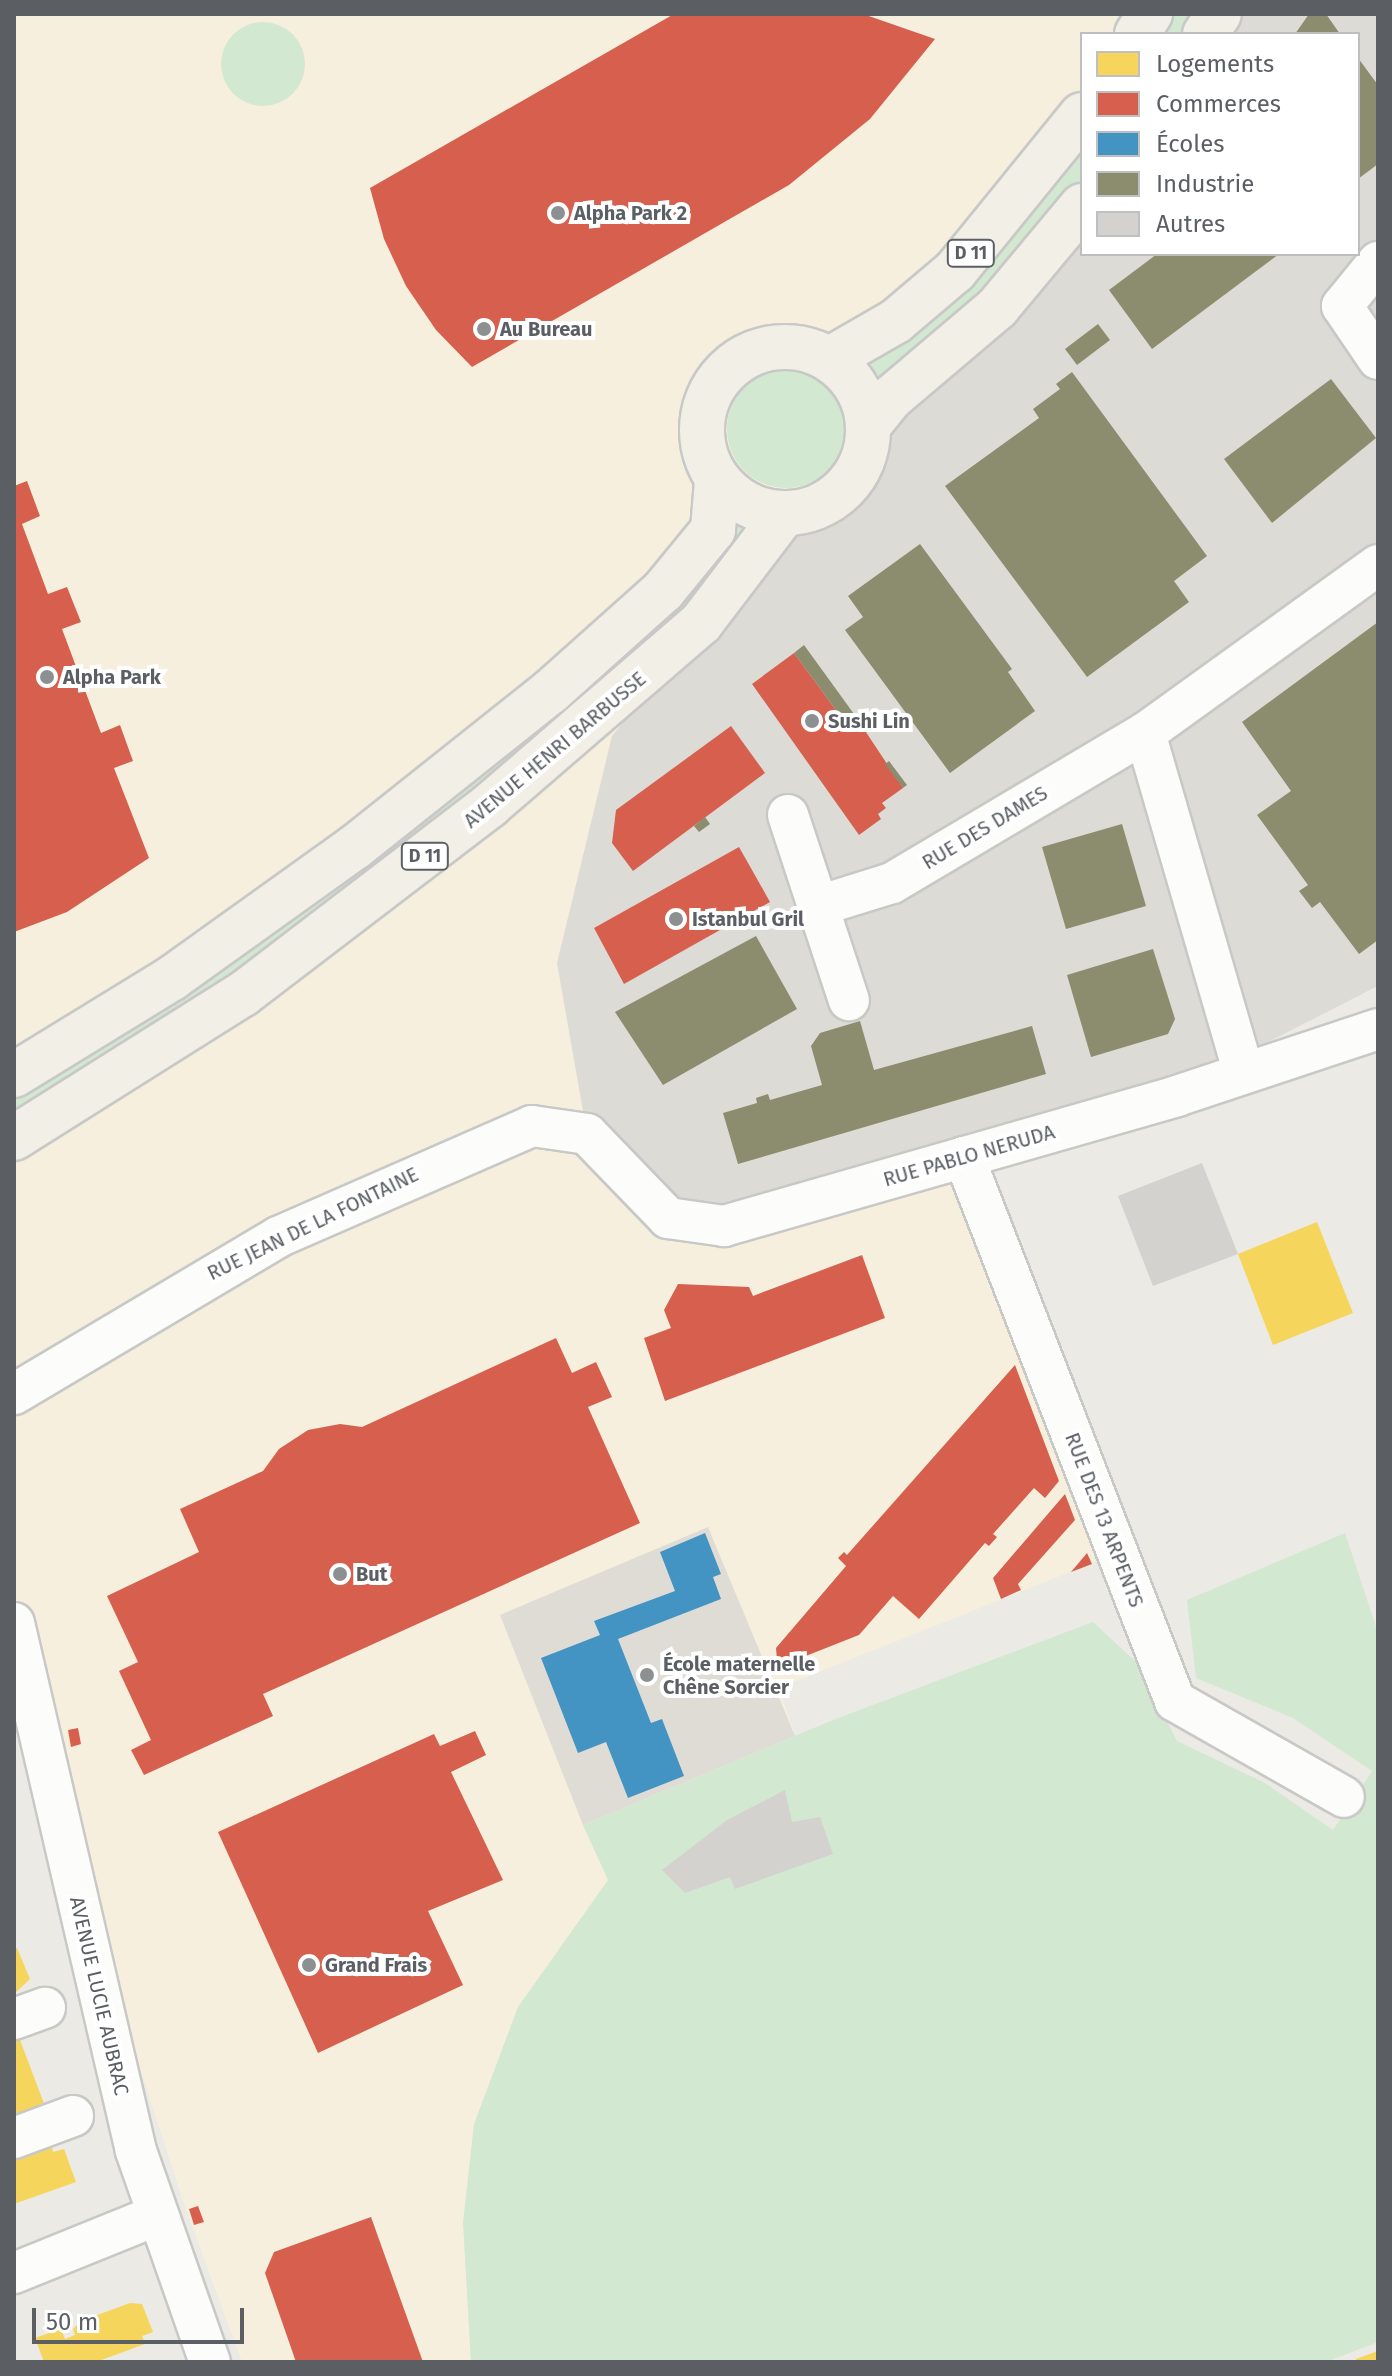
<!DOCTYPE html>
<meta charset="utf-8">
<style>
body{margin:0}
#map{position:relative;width:1392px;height:2376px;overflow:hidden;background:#ebeae5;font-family:"Fira Sans",sans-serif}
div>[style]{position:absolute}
.commercial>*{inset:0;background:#f6efdd}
.industrial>*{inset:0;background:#dcdbd6}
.education>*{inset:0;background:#dfdcd5}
.green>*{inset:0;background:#d3e8d0}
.round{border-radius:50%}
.homes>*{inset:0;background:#f6d55c}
.shops>*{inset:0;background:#d6604d}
.schools>*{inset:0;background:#4393c3}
.industry>*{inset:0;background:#8c8c6e}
.building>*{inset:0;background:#d3d2cf}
.roads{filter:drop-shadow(2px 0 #c8c8c7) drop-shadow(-2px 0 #c8c8c7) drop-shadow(0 2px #c8c8c7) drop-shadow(0 -2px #c8c8c7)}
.minor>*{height:40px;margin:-20px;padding:0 20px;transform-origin:20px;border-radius:20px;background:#fcfcfb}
.major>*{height:44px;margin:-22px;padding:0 22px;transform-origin:22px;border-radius:22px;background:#f2efe7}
.major>.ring{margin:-22px;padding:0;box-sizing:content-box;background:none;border:44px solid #f2efe7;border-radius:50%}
.dots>*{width:22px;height:22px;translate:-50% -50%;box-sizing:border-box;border:4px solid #fff;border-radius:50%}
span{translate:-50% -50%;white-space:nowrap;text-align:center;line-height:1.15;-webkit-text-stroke:8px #fff;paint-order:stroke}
.shield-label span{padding:2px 6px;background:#fff;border:2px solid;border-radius:6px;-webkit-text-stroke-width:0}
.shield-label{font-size:18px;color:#5b5f64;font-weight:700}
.poi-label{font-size:20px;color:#5b5f64;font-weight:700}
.left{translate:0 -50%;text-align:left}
.street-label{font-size:20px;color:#5b5f64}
.frame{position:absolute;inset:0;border:16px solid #5b5f64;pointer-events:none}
.legend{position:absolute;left:1080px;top:32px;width:280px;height:224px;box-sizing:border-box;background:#fff;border:2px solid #bdbfc1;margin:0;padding:10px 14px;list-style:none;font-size:24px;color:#5b5f64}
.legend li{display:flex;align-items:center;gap:16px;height:40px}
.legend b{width:40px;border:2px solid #bdbfc1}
.scale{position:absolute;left:32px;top:2308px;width:212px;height:36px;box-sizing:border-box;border:4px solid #5b5f64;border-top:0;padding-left:10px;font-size:24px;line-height:28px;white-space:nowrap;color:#5b5f64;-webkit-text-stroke:6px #fff;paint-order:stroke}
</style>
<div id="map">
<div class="commercial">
<i style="clip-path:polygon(evenodd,14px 14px,1378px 14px,1378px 987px,1300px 1023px,974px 1122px,1135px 1546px,779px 1688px,795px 1736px,583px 1825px,609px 1880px,518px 2007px,463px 2222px,471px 2362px,242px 2362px,184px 2204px,14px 1678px,14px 14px,1082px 34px,1358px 34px,1358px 254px,1082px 254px,1082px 34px)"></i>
</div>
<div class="industrial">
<i style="clip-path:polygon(1181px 14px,1378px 14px,1378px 986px,1262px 1045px,745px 1220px,668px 1218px,587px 1134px,557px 963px,612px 736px,1082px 139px,1082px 254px,1358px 254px,1358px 34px,1165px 34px)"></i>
</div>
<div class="education">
<i style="clip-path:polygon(708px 1527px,795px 1736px,583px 1825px,500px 1615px)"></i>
</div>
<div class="green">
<i style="clip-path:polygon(1171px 14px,1198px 14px,1184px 34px,1157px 34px)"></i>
<i class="round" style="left:221px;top:22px;width:84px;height:84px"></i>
<i style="clip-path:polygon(1082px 145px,1082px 178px,969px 315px,879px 383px,865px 358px,955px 296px,1024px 222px)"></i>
<i class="round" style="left:727px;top:370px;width:118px;height:118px"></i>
<i style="clip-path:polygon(734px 507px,763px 521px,735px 561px,539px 747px,220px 991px,14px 1124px,14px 1096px,240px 948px)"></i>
<i style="clip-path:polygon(1345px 1533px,1378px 1633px,1378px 2342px,1326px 2362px,471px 2362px,463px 2222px,474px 2124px,518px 2007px,608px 1880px,583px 1825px,833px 1720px,1093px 1622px,1138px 1664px,1177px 1741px,1265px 1783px,1333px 1830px,1372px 1771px,1293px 1718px,1196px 1678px,1187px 1600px)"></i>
</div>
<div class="homes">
<i style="clip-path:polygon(1317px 1222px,1353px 1313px,1273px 1345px,1238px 1254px)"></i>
<i style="clip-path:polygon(17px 1948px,30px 1979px,14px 1994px,14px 1949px)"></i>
<i style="clip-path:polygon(17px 2032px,46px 2109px,14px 2121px,14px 2033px)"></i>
<i style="clip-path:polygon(51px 2144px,53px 2152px,64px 2149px,76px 2182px,14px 2204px,14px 2157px)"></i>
<i style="clip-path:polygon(130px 2303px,142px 2304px,153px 2332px,142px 2336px,145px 2344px,96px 2362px,44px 2362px,35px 2338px,61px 2329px,65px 2339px,75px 2335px,73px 2329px,81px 2321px)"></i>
<i style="clip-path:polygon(1378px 2351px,1378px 2362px,1357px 2362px,1356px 2359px)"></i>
</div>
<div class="shops">
<i style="clip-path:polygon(674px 14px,863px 14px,935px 39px,870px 119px,789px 185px,472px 367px,436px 330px,406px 286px,384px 239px,370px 188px)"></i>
<i style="clip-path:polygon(27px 481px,40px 516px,22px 524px,48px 594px,67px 587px,81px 622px,62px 629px,101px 733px,120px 725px,133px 761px,114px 768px,149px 858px,67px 912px,14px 932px,14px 486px)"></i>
<i style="clip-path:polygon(794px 653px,844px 721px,854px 714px,903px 788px,882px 803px,886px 808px,878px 814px,881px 819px,859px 835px,752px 684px)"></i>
<i style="clip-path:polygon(731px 726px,765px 773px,633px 871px,612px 843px,616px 810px)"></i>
<i style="clip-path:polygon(739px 847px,770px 902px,624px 984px,594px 928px)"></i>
<i style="clip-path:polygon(862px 1255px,885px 1318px,665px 1401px,644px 1338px,671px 1328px,664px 1310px,678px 1284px,749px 1287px,753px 1296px)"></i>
<i style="clip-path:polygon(556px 1338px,572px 1373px,596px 1362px,612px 1397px,588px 1407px,640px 1523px,263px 1694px,273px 1716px,144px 1775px,131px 1750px,151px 1740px,119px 1671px,138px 1662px,107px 1596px,199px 1552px,180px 1509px,263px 1471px,279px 1449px,308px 1430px,340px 1424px,362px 1427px)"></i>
<i style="clip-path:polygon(1015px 1365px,1059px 1481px,1045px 1498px,1034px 1488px,993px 1534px,997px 1537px,989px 1546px,985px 1543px,919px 1619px,893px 1596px,859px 1635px,788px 1663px,777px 1660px,776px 1648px,846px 1566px,838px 1558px,844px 1552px,847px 1555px)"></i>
<i style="clip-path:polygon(1065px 1494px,1075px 1520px,1018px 1584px,1021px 1590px,1001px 1599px,993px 1578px)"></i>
<i style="clip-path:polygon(1087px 1553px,1092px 1564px,1071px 1572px)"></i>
<i style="clip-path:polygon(78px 1728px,81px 1744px,71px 1747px,68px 1730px)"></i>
<i style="clip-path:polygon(475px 1731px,486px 1755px,451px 1772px,503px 1880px,428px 1911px,463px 1985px,318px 2053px,218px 1832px,434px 1734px,440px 1746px)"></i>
<i style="clip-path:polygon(198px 2206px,204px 2222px,194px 2225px,189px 2209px)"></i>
<i style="clip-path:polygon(371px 2217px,423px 2362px,296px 2362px,265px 2273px,274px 2252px)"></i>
</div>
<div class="schools">
<i style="clip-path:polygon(705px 1533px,721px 1574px,713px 1577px,721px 1599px,618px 1639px,651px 1723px,662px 1719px,684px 1776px,628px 1798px,606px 1742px,578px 1753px,541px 1658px,600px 1635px,594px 1621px,675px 1591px,660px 1552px)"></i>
</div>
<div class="industry">
<i style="clip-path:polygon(1309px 14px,1326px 14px,1340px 34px,1295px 34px)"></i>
<i style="clip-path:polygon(1358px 58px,1378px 85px,1378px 164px,1358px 179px)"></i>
<i style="clip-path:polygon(1157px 254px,1279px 254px,1152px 349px,1109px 290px)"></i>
<i style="clip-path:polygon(1098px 324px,1110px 340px,1077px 365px,1065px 349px)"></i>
<i style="clip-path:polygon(1072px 372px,1207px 556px,1174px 581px,1189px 602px,1087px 677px,945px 486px,1039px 418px,1033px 409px,1060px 389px,1056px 384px)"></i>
<i style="clip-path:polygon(1331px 379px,1376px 438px,1272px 523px,1224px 459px)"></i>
<i style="clip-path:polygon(920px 544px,1012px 669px,1008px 672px,1035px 711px,950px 773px,845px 630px,863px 617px,848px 596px)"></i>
<i style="clip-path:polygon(1378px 622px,1378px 940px,1359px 954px,1320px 902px,1312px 908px,1299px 891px,1308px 885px,1257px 815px,1291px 791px,1242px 722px)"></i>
<i style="clip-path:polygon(804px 645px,854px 714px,844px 721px,794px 653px)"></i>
<i style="clip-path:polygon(889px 761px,907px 785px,903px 788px,885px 764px)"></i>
<i style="clip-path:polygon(705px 817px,710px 824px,699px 832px,694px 826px)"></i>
<i style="clip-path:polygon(1122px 824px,1146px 906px,1066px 929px,1042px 847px)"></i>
<i style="clip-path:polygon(756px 936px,797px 1009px,663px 1085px,615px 1012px)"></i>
<i style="clip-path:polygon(1153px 949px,1175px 1019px,1168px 1034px,1091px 1057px,1067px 975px)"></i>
<i style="clip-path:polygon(860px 1021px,874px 1070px,1032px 1026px,1046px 1074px,738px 1164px,723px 1113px,757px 1103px,756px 1098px,768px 1094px,770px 1100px,822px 1085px,811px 1046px,820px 1033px)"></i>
</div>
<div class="building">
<i style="clip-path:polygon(1202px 1163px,1238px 1254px,1153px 1286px,1118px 1196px)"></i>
<i style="clip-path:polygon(785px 1790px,792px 1822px,820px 1817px,833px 1854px,735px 1889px,730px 1877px,685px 1893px,662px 1870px,727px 1820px)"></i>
</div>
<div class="roads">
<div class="minor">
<i style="left:1378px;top:262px;width:57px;rotate:129.3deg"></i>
<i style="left:1342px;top:306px;width:64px;rotate:55.8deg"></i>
<i style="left:1145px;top:733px;width:354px;rotate:73.8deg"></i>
<i style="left:788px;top:815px;width:195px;rotate:71.8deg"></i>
<i style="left:818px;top:906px;width:77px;rotate:-17.3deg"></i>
<i style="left:892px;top:883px;width:294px;rotate:-30.7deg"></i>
<i style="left:1145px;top:733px;width:287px;rotate:-35.8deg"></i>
<i style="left:964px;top:1157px;width:583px;rotate:68.8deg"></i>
<i style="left:1175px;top:1701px;width:194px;rotate:29.6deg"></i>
<i style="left:14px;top:1394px;width:307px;rotate:-30.7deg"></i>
<i style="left:278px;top:1237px;width:277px;rotate:-23.6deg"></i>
<i style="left:532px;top:1126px;width:56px;rotate:8.3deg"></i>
<i style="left:587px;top:1134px;width:117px;rotate:46deg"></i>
<i style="left:668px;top:1218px;width:57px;rotate:8.1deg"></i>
<i style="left:724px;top:1226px;width:471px;rotate:-16deg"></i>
<i style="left:1177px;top:1096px;width:212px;rotate:-18.4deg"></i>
<i style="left:14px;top:1623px;width:542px;rotate:76.99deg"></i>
<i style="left:136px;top:2151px;width:224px;rotate:70.7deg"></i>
<i style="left:14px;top:2019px;width:33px;rotate:-20deg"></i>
<i style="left:14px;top:2138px;width:63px;rotate:-20.4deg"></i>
<i style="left:14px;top:2273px;width:152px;rotate:-22deg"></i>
</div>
<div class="major">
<i style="left:1137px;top:34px;width:24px;rotate:-57deg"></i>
<i style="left:1205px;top:34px;width:24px;rotate:-55deg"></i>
<i class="ring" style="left:702px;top:347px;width:122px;height:122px"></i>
<i style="left:830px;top:359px;width:76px;rotate:-29.9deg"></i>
<i style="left:896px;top:321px;width:77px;rotate:-40.3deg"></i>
<i style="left:955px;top:271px;width:201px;rotate:-50.9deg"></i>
<i style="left:869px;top:425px;width:36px;rotate:-51deg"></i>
<i style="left:892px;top:397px;width:138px;rotate:-40.3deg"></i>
<i style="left:997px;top:308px;width:133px;rotate:-50.2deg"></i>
<i style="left:14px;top:1075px;width:185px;rotate:-31.5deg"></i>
<i style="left:172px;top:978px;width:225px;rotate:-35.6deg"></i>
<i style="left:355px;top:847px;width:249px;rotate:-38.5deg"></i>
<i style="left:550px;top:692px;width:152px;rotate:-41.8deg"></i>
<i style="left:663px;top:591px;width:79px;rotate:-50.7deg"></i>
<i style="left:713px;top:530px;width:50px;rotate:-85.4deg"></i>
<i style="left:14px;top:1138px;width:271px;rotate:-32.2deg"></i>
<i style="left:243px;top:994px;width:311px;rotate:-37.4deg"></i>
<i style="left:490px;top:805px;width:279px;rotate:-40.8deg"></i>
<i style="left:701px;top:623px;width:137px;rotate:-52.7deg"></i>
</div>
</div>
<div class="dots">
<i style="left:558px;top:213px;background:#8d9091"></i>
<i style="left:484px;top:329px;background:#8d9091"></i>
<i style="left:47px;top:677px;background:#8d9091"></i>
<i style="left:812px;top:721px;background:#8d9091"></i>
<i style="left:676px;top:919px;background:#8d9091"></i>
<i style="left:340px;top:1574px;background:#8d9091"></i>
<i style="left:647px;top:1675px;background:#8d9091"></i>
<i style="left:309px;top:1965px;background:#8d9091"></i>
</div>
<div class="shield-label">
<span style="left:971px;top:253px">D 11</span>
<span style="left:425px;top:856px">D 11</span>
</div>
<div class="poi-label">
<span class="left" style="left:574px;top:213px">Alpha Park 2</span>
<span class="left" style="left:500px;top:329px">Au Bureau</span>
<span class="left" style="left:63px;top:677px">Alpha Park</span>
<span class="left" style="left:828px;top:721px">Sushi Lin</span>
<span class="left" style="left:692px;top:919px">Istanbul Gril</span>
<span class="left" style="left:356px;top:1574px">But</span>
<span class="left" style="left:663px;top:1676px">École maternelle<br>Chêne Sorcier</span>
<span class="left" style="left:325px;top:1965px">Grand Frais</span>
</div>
<div class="street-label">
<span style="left:555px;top:750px;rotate:-40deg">AVENUE HENRI BARBUSSE</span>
<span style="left:985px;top:828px;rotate:-31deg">RUE DES DAMES</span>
<span style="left:969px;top:1156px;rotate:-16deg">RUE PABLO NERUDA</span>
<span style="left:313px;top:1224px;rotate:-26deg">RUE JEAN DE LA FONTAINE</span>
<span style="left:1104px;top:1520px;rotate:69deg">RUE DES 13 ARPENTS</span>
<span style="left:99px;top:1996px;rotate:77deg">AVENUE LUCIE AUBRAC</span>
</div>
<div class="frame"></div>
<ul class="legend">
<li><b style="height:22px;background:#f6d55c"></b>Logements</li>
<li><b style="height:22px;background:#d6604d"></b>Commerces</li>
<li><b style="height:22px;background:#4393c3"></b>Écoles</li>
<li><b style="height:22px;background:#8c8c6e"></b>Industrie</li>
<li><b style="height:22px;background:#d3d2cf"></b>Autres</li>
</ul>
<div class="scale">50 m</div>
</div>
